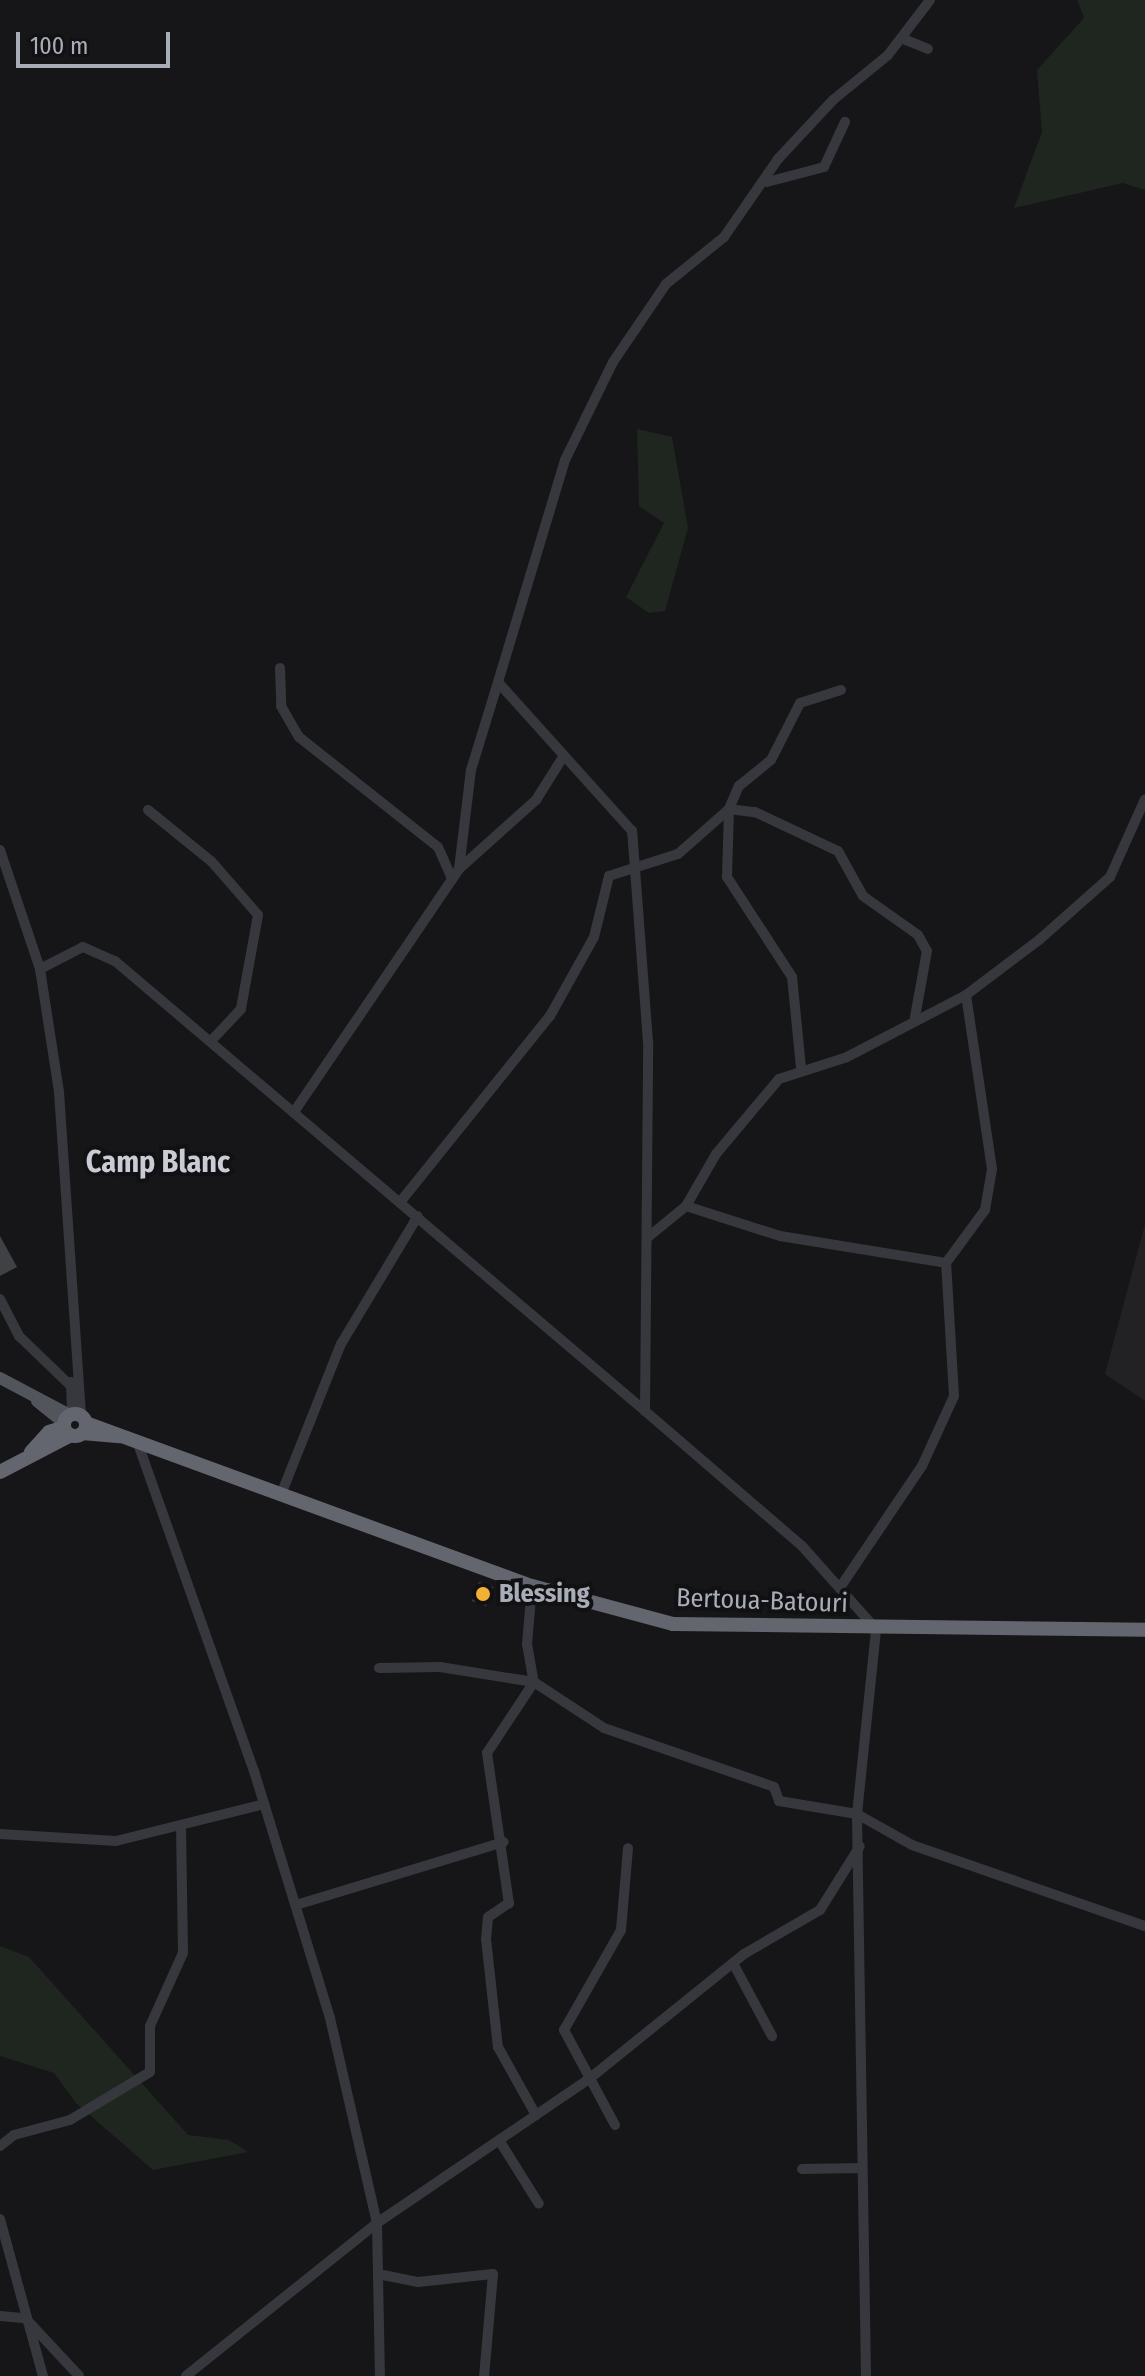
<!DOCTYPE html>
<style>
body{margin:0}
#map{position:relative;width:1145px;height:2376px;overflow:hidden;background:#161618;font-family:"Fira Sans Condensed",sans-serif}
div>[style]{position:absolute}
.built>*{inset:0;background:#222225}
.green>*{inset:0;background:#1e261f}
.building>*{inset:0;background:#404145}
.minor>*{height:10px;margin:-5px;padding:0 5px;transform-origin:5px;border-radius:5px;background:#37383d}
.major>*{height:12px;margin:-6px;padding:0 6px;transform-origin:6px;border-radius:6px;background:#53555c}
.highway>*{height:14px;margin:-7px;padding:0 7px;transform-origin:7px;border-radius:7px;background:#63666e}
.highway>.ring{margin:-7px;padding:0;box-sizing:content-box;background:none;border:14px solid #63666e;border-radius:50%}
.dots>*{width:22px;height:22px;translate:-50% -50%;box-sizing:border-box;border:4px solid #111113;border-radius:50%}
span{translate:-50% -50%;white-space:nowrap;text-align:center;line-height:1.15;-webkit-text-stroke:8px #111113;paint-order:stroke}
.poi-label{font-size:26px;color:#a8adb8;font-weight:700}
.left{translate:0 -50%;text-align:left}
.street-label{font-size:26px;color:#a8adb8}
.quarter-label{font-size:30px;color:#c9ccd4;font-weight:700}
.scale{position:absolute;left:16px;top:32px;width:154px;height:36px;box-sizing:border-box;border:4px solid #a8adb8;border-top:0;padding-left:10px;font-size:24px;line-height:28px;white-space:nowrap;color:#a8adb8;-webkit-text-stroke:6px #111113;paint-order:stroke}
</style>
<div id="map">
<div class="built">
<i style="clip-path:polygon(1145px 1224px,1145px 1401px,1105px 1374px)"></i>
</div>
<div class="green">
<i style="clip-path:polygon(1077px 0,1145px 0,1145px 190px,1123px 183px,1014px 208px,1042px 132px,1037px 70px,1084px 18px)"></i>
<i style="clip-path:polygon(637px 429px,672px 437px,688px 528px,665px 611px,649px 613px,626px 597px,664px 523px,639px 506px)"></i>
<i style="clip-path:polygon(0 1946px,29px 1957px,188px 2135px,229px 2140px,248px 2152px,153px 2170px,76px 2103px,54px 2073px,0 2056px)"></i>
</div>
<div class="building">
<i style="clip-path:polygon(0 1236px,17px 1267px,0 1276px)"></i>
<i style="clip-path:polygon(479px 1582px,493px 1587px,486px 1606px,472px 1601px)"></i>
</div>
<div class="minor">
<i style="left:901px;top:38px;width:29px;rotate:22deg"></i>
<i style="left:767px;top:182px;width:59px;rotate:-14.7deg"></i>
<i style="left:824px;top:167px;width:50px;rotate:-65deg"></i>
<i style="left:280px;top:668px;width:38px;rotate:88deg"></i>
<i style="left:281px;top:706px;width:36px;rotate:60deg"></i>
<i style="left:299px;top:737px;width:177px;rotate:38.4deg"></i>
<i style="left:438px;top:847px;width:35px;rotate:66deg"></i>
<i style="left:148px;top:810px;width:82px;rotate:39.1deg"></i>
<i style="left:212px;top:862px;width:70px;rotate:49deg"></i>
<i style="left:258px;top:915px;width:96px;rotate:100.3deg"></i>
<i style="left:241px;top:1009px;width:42px;rotate:133.1deg"></i>
<i style="left:0;top:850px;width:126px;rotate:71.4deg"></i>
<i style="left:40px;top:969px;width:124px;rotate:81.2deg"></i>
<i style="left:59px;top:1092px;width:325px;rotate:86.1deg"></i>
<i style="left:459px;top:869px;width:103px;rotate:-41.9deg"></i>
<i style="left:536px;top:800px;width:51px;rotate:-57.9deg"></i>
<i style="left:40px;top:969px;width:48px;rotate:-27.1deg"></i>
<i style="left:83px;top:947px;width:35px;rotate:24deg"></i>
<i style="left:115px;top:961px;width:695px;rotate:40.33deg"></i>
<i style="left:801px;top:1068px;width:91px;rotate:-95.6deg"></i>
<i style="left:792px;top:977px;width:119px;rotate:-123deg"></i>
<i style="left:727px;top:877px;width:68px;rotate:-88.3deg"></i>
<i style="left:729px;top:809px;width:25px;rotate:-67deg"></i>
<i style="left:739px;top:786px;width:41px;rotate:-39.1deg"></i>
<i style="left:771px;top:760px;width:64px;rotate:-63deg"></i>
<i style="left:800px;top:703px;width:43px;rotate:-17.6deg"></i>
<i style="left:296px;top:1109px;width:290px;rotate:-55.8deg"></i>
<i style="left:459px;top:869px;width:100px;rotate:-83.1deg"></i>
<i style="left:471px;top:770px;width:92px;rotate:-72.9deg"></i>
<i style="left:401px;top:1201px;width:238px;rotate:-51.2deg"></i>
<i style="left:550px;top:1016px;width:90px;rotate:-60.9deg"></i>
<i style="left:594px;top:937px;width:63px;rotate:-76.2deg"></i>
<i style="left:609px;top:876px;width:72px;rotate:-17.7deg"></i>
<i style="left:678px;top:854px;width:68px;rotate:-41.4deg"></i>
<i style="left:729px;top:809px;width:26px;rotate:7deg"></i>
<i style="left:755px;top:812px;width:92px;rotate:25.2deg"></i>
<i style="left:838px;top:851px;width:51px;rotate:60.9deg"></i>
<i style="left:863px;top:896px;width:67px;rotate:35.3deg"></i>
<i style="left:918px;top:935px;width:18px;rotate:61deg"></i>
<i style="left:927px;top:951px;width:67px;rotate:100.3deg"></i>
<i style="left:686px;top:1206px;width:99px;rotate:17.7deg"></i>
<i style="left:780px;top:1236px;width:168px;rotate:9.2deg"></i>
<i style="left:647px;top:1238px;width:50px;rotate:-39.4deg"></i>
<i style="left:686px;top:1206px;width:60px;rotate:-60deg"></i>
<i style="left:716px;top:1154px;width:98px;rotate:-50deg"></i>
<i style="left:779px;top:1079px;width:71px;rotate:-17.9deg"></i>
<i style="left:847px;top:1057px;width:134px;rotate:-27.5deg"></i>
<i style="left:966px;top:995px;width:91px;rotate:-37deg"></i>
<i style="left:1039px;top:940px;width:95px;rotate:-41.6deg"></i>
<i style="left:1110px;top:877px;width:85px;rotate:-65.8deg"></i>
<i style="left:0;top:1299px;width:42px;rotate:62.8deg"></i>
<i style="left:19px;top:1336px;width:71px;rotate:43.9deg"></i>
<i style="left:71px;top:1382px;width:32px;rotate:88deg"></i>
<i style="left:137px;top:1441px;width:350px;rotate:70.5deg"></i>
<i style="left:254px;top:1771px;width:258px;rotate:72.9deg"></i>
<i style="left:330px;top:2018px;width:210px;rotate:77.1deg"></i>
<i style="left:377px;top:2223px;width:153px;rotate:88.9deg"></i>
<i style="left:282px;top:1492px;width:159px;rotate:-68.3deg"></i>
<i style="left:341px;top:1344px;width:149px;rotate:-59deg"></i>
<i style="left:532px;top:1586px;width:58px;rotate:94.9deg"></i>
<i style="left:527px;top:1644px;width:39px;rotate:80deg"></i>
<i style="left:534px;top:1682px;width:84px;rotate:33.3deg"></i>
<i style="left:604px;top:1728px;width:180px;rotate:19.1deg"></i>
<i style="left:774px;top:1787px;width:15px;rotate:70deg"></i>
<i style="left:779px;top:1801px;width:79px;rotate:9.5deg"></i>
<i style="left:857px;top:1814px;width:63px;rotate:29.4deg"></i>
<i style="left:912px;top:1845px;width:247px;rotate:19.2deg"></i>
<i style="left:841px;top:1586px;width:145px;rotate:-56deg"></i>
<i style="left:922px;top:1466px;width:77px;rotate:-65.4deg"></i>
<i style="left:954px;top:1396px;width:133px;rotate:-93.4deg"></i>
<i style="left:946px;top:1263px;width:66px;rotate:-53.7deg"></i>
<i style="left:985px;top:1210px;width:42px;rotate:-80.3deg"></i>
<i style="left:992px;top:1169px;width:176px;rotate:-98.5deg"></i>
<i style="left:379px;top:1668px;width:61px;rotate:-0.9deg"></i>
<i style="left:440px;top:1667px;width:95px;rotate:9.1deg"></i>
<i style="left:534px;top:1682px;width:85px;rotate:123.5deg"></i>
<i style="left:487px;top:1753px;width:152px;rotate:81.7deg"></i>
<i style="left:509px;top:1903px;width:25px;rotate:146deg"></i>
<i style="left:488px;top:1917px;width:22px;rotate:95deg"></i>
<i style="left:486px;top:1939px;width:109px;rotate:83.7deg"></i>
<i style="left:498px;top:2047px;width:78px;rotate:60.8deg"></i>
<i style="left:0;top:1834px;width:116px;rotate:3.5deg"></i>
<i style="left:116px;top:1841px;width:153px;rotate:-14deg"></i>
<i style="left:296px;top:1905px;width:217px;rotate:-16.9deg"></i>
<i style="left:733px;top:1963px;width:83px;rotate:61.9deg"></i>
<i style="left:615px;top:2125px;width:108px;rotate:-118.2deg"></i>
<i style="left:564px;top:2030px;width:115px;rotate:-60.3deg"></i>
<i style="left:621px;top:1930px;width:82px;rotate:-85.1deg"></i>
<i style="left:499px;top:2140px;width:75px;rotate:58deg"></i>
<i style="left:0;top:2146px;width:18px;rotate:-38deg"></i>
<i style="left:14px;top:2135px;width:58px;rotate:-15deg"></i>
<i style="left:70px;top:2120px;width:93px;rotate:-31deg"></i>
<i style="left:150px;top:2072px;width:46px;rotate:-90deg"></i>
<i style="left:150px;top:2026px;width:80px;rotate:-65.7deg"></i>
<i style="left:183px;top:1953px;width:124px;rotate:-90.9deg"></i>
<i style="left:802px;top:2169px;width:60px;rotate:-1deg"></i>
<i style="left:0;top:2219px;width:163px;rotate:74.7deg"></i>
<i style="left:378px;top:2274px;width:41px;rotate:11.3deg"></i>
<i style="left:418px;top:2282px;width:75px;rotate:-6.1deg"></i>
<i style="left:493px;top:2274px;width:102px;rotate:95deg"></i>
<i style="left:0;top:2316px;width:25px;rotate:5deg"></i>
<i style="left:25px;top:2318px;width:79px;rotate:47deg"></i>
<i style="left:186px;top:2376px;width:245px;rotate:-38.7deg"></i>
<i style="left:377px;top:2223px;width:256px;rotate:-34.2deg"></i>
<i style="left:589px;top:2079px;width:199px;rotate:-38.9deg"></i>
<i style="left:744px;top:1954px;width:88px;rotate:-30.1deg"></i>
<i style="left:820px;top:1910px;width:75px;rotate:-58deg"></i>
<i style="left:866px;top:2376px;width:562px;rotate:-90.92deg"></i>
<i style="left:857px;top:1814px;width:186px;rotate:-84.1deg"></i>
<i style="left:876px;top:1629px;width:111px;rotate:-131.7deg"></i>
<i style="left:802px;top:1546px;width:207px;rotate:-139.3deg"></i>
<i style="left:645px;top:1411px;width:369px;rotate:-89.5deg"></i>
<i style="left:648px;top:1042px;width:212px;rotate:-94.3deg"></i>
<i style="left:632px;top:831px;width:200px;rotate:-132deg"></i>
<i style="left:498px;top:682px;width:232px;rotate:-73.2deg"></i>
<i style="left:565px;top:460px;width:109px;rotate:-63.9deg"></i>
<i style="left:613px;top:362px;width:94px;rotate:-55.8deg"></i>
<i style="left:666px;top:284px;width:75px;rotate:-39deg"></i>
<i style="left:724px;top:237px;width:95px;rotate:-55.3deg"></i>
<i style="left:778px;top:159px;width:81px;rotate:-47deg"></i>
<i style="left:833px;top:100px;width:71px;rotate:-39.3deg"></i>
<i style="left:888px;top:55px;width:69px;rotate:-52.6deg"></i>
</div>
<div class="major">
<i style="left:0;top:1378px;width:79px;rotate:27.9deg"></i>
<i style="left:37px;top:1401px;width:35px;rotate:39deg"></i>
</div>
<div class="highway">
<i class="ring" style="left:64px;top:1414px;width:8px;height:8px"></i>
<i style="left:86px;top:1423px;width:475px;rotate:20.1deg"></i>
<i style="left:532px;top:1586px;width:146px;rotate:15.1deg"></i>
<i style="left:673px;top:1624px;width:472px;rotate:0.7deg"></i>
<i style="left:82px;top:1433px;width:38px;rotate:5deg"></i>
<i style="left:31px;top:1452px;width:27px;rotate:-48deg"></i>
<i style="left:49px;top:1432px;width:16px;rotate:-18deg"></i>
<i style="left:0;top:1472px;width:80px;rotate:-27.5deg"></i>
</div>
<div class="dots">
<i style="left:483px;top:1594px;background:#f2b134"></i>
</div>
<div class="poi-label">
<span class="left" style="left:499px;top:1594px">Blessing</span>
</div>
<div class="street-label">
<span style="left:762px;top:1601px;rotate:2deg">Bertoua-Batouri</span>
</div>
<div class="quarter-label">
<span style="left:158px;top:1162px">Camp Blanc</span>
</div>
<div class="scale">100 m</div>
</div>
